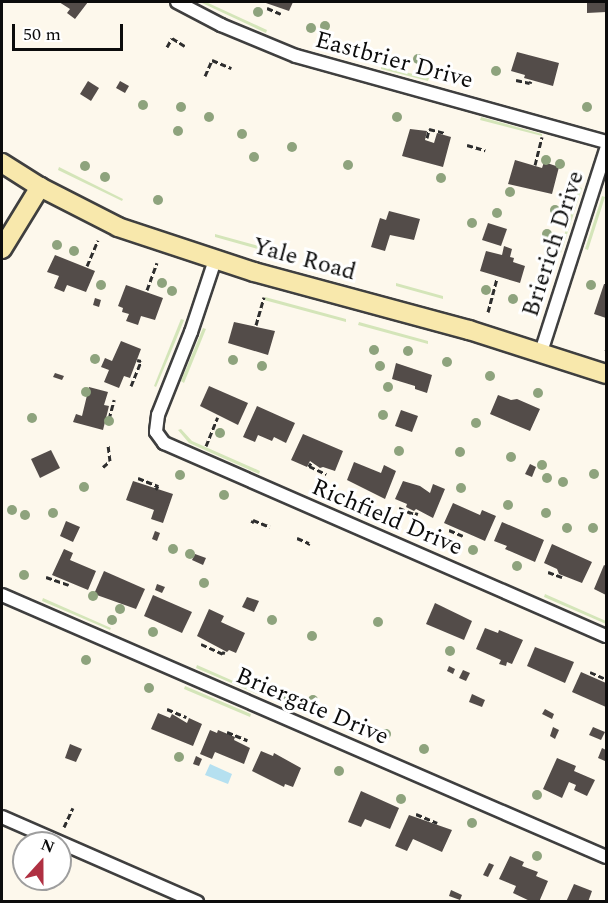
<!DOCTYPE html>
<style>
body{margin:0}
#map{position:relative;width:608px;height:903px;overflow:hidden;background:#fdf8ec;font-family:Spectral,serif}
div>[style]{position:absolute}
.green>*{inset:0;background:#d4e5b9}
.water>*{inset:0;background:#b5e0f0}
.building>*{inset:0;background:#534c49}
.path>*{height:3px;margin-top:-1.5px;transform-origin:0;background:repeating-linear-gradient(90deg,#2e2e2e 0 6px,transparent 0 9px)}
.roads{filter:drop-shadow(2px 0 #3f3f3f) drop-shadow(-2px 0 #3f3f3f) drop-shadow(0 2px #3f3f3f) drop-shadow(0 -2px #3f3f3f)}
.street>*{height:12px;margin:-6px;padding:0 6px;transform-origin:6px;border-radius:6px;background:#fff}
.secondary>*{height:18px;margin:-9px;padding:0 9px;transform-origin:9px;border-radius:9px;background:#f8e8ac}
.trees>*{width:10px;height:10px;margin:-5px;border-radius:50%;background:#8ea37d}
span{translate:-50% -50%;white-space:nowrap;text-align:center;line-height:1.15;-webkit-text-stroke:6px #fff;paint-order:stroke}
.street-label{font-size:24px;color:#0c0c0c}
.frame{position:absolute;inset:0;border:3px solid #0c0c0c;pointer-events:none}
.north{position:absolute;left:12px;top:831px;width:60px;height:60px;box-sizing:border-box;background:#fff;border:2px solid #9e9e9e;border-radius:50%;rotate:21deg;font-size:16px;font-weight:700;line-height:24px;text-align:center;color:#0c0c0c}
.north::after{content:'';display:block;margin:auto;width:21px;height:27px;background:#af3042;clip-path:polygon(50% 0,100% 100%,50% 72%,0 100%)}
.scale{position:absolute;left:12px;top:24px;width:111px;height:27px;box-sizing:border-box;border:3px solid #0c0c0c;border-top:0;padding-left:8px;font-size:18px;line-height:21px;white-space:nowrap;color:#0c0c0c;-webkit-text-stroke:4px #fff;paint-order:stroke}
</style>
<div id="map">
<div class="green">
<i style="clip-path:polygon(206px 2px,267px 30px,266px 33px,202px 3px)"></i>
<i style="clip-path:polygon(381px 66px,429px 78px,428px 81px,381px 69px)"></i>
<i style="clip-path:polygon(481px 117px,542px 134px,542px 136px,480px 120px)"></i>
<i style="clip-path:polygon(59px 167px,123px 199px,122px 201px,58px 170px)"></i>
<i style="clip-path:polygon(579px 187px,582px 188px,561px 253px,559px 252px)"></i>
<i style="clip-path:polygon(602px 196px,605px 197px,588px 250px,585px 249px)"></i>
<i style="clip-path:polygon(215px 234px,262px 247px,261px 250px,215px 237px)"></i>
<i style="clip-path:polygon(396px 283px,443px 296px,443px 299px,396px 286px)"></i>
<i style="clip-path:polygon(265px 297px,346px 319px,346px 322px,264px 300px)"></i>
<i style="clip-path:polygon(181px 319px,184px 320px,178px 335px,156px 387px,154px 386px)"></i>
<i style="clip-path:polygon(359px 322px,428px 341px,428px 344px,358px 325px)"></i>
<i style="clip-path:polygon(203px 328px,206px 329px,184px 383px,181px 381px)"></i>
<i style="clip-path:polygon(181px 429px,192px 441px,260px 471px,259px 474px,189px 443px,178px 430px)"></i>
<i style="clip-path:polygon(545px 594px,606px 621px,606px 624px,544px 597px)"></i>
<i style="clip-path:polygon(43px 598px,111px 628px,110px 630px,42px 601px)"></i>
<i style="clip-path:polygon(197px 665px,258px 692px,257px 694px,196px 668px)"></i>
<i style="clip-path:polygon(185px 686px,251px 714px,250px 717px,184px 689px)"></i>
</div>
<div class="water">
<i style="clip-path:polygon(210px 764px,232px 774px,228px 784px,205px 775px)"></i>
</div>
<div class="building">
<i style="clip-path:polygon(59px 2px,88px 2px,75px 19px,67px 13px,70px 9px)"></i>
<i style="clip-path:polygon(263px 2px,293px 2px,289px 11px)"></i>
<i style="clip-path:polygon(587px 2px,606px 2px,606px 12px,587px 13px)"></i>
<i style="clip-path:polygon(517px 52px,559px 63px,553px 86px,524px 78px,525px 75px,511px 71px)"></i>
<i style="clip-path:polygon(88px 81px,99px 88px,91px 101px,80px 94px)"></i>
<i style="clip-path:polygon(120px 81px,129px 86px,125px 93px,116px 88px)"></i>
<i style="clip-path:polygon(410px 129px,427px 131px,425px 140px,434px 143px,437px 133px,451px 137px,443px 167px,402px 156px)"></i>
<i style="clip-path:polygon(515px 160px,542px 168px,544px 162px,559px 167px,552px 194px,508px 184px)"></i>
<i style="clip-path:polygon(389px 211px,420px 219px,414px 240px,390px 235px,385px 251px,371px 247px,380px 218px,386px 220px)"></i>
<i style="clip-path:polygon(488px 223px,507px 229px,501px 246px,482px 240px)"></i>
<i style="clip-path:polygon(504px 246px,512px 249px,510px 257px,514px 258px,513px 262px,525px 266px,520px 283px,480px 271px,486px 251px,502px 255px)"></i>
<i style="clip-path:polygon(55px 255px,95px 271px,86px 292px,67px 285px,64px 292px,54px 288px,59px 276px,47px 272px)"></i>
<i style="clip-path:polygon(604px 284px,606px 284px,606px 318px,594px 314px)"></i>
<i style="clip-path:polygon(126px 285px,163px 298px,155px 320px,141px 316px,138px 325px,126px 321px,129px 314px,122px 312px,123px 308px,118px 306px)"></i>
<i style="clip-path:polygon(95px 298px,101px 300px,99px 307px,93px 305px)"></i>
<i style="clip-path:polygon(234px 322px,275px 331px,268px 355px,228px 343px)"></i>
<i style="clip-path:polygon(121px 341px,141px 349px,130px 378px,124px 376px,119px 388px,104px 382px,109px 370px,101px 367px,105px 358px,112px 361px)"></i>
<i style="clip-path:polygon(396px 363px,432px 375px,427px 393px,415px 389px,415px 386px,392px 379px)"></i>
<i style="clip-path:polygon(55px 373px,64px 376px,62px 380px,53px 377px)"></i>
<i style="clip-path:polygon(209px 386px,248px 403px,238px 425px,200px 406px)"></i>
<i style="clip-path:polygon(89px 387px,108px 392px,104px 405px,109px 406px,103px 430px,73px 422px,76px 414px,82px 416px)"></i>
<i style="clip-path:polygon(498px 395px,511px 400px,517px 399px,540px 409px,530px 431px,490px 414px)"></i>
<i style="clip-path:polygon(257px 406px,295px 423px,286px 443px,274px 437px,272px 441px,258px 435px,255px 442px,243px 437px)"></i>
<i style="clip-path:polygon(401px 410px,418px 416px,412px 432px,395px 426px)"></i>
<i style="clip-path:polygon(303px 434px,343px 451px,335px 471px,323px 467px,320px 468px,310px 461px,307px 467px,291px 460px)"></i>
<i style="clip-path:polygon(51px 450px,60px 468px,40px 478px,31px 459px)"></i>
<i style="clip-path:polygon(354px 462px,381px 473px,384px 465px,396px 471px,385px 499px,347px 480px)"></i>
<i style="clip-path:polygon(530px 464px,536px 467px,532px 477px,525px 474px)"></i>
<i style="clip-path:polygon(133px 481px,173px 494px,163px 523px,151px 519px,154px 510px,126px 500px)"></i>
<i style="clip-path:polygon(403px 481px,420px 486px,430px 493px,433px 484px,445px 489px,433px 518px,416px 509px,414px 511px,406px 507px,407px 504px,395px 499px)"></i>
<i style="clip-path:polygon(453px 503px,480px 515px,482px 510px,496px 516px,485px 541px,444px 523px)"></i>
<i style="clip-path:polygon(66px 521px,80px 527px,73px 542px,60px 536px)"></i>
<i style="clip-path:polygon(502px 522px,544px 540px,535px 562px,505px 549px,507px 546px,494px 541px)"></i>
<i style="clip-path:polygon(155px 531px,160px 533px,157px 541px,152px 539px)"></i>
<i style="clip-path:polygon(552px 544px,592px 562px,582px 583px,559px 574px,557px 569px,544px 563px)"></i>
<i style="clip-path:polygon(64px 549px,73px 553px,70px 560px,96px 571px,88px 590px,52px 575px)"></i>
<i style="clip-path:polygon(195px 554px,206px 558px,203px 565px,192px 560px)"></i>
<i style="clip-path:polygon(604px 565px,606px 566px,606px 595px,594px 589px)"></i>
<i style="clip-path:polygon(104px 571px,145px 589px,136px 609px,94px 594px)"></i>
<i style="clip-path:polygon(157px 584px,165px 587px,162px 593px,155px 590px)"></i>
<i style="clip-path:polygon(153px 595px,192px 612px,182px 633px,144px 616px)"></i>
<i style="clip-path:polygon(247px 597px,259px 601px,254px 612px,242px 607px)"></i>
<i style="clip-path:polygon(435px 603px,472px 621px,464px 640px,426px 624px)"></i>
<i style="clip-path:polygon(209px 609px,224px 616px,221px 622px,245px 633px,236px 653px,229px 650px,227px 652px,197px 636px)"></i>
<i style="clip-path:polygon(485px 628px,498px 633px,499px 630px,523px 640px,512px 664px,507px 662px,506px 666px,499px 664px,501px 660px,476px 649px)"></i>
<i style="clip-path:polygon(535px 647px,574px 662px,565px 683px,527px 666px)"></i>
<i style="clip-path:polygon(449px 666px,455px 669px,453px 674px,447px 671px)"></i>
<i style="clip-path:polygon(463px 670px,470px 673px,466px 681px,459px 678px)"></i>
<i style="clip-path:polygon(581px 672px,606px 683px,606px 707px,572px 692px)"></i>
<i style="clip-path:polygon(472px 694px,485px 700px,482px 707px,469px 702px)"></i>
<i style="clip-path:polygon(545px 709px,554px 714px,552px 719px,542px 714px)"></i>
<i style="clip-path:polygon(158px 713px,170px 718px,172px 714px,187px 723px,189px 718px,202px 724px,193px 746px,151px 729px)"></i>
<i style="clip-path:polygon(553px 727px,559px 730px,555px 739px,550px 736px)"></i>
<i style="clip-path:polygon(593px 727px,605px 732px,601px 740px,589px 735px)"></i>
<i style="clip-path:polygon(210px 730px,217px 733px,218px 730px,235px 737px,234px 740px,250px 748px,244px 764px,215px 752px,212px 759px,200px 754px)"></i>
<i style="clip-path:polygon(70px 744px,82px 749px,76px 762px,65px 758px)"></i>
<i style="clip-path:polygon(602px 748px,606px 750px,605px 761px,598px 758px)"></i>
<i style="clip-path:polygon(261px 751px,273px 756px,274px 753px,301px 768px,293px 787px,285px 784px,284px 787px,252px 771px)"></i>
<i style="clip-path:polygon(196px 756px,202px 759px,199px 766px,193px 764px)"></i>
<i style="clip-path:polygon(557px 758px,576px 766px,574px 771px,595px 780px,587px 796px,574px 790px,576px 785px,569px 782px,562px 798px,543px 789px)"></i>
<i style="clip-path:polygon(361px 791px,399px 808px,390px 829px,365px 819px,361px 827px,348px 822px)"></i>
<i style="clip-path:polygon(409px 815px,452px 830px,442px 852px,413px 839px,407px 851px,395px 846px)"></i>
<i style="clip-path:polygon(510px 856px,524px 862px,522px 866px,538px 872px,536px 876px,548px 881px,539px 902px,532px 902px,513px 893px,516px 886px,499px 879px)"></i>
<i style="clip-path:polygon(489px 863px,494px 865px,488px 877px,483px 875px)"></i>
<i style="clip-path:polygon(574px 884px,592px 891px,588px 902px,566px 902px)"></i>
<i style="clip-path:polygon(451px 890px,462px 895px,460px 900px,449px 896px)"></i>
</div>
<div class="path">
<i style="left:267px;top:8px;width:15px;rotate:23deg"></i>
<i style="left:167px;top:47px;width:10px;rotate:-61deg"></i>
<i style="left:172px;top:38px;width:15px;rotate:32deg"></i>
<i style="left:205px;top:76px;width:17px;rotate:-66deg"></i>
<i style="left:212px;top:60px;width:21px;rotate:23deg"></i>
<i style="left:516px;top:80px;width:14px;rotate:12deg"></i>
<i style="left:530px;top:83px;width:2px;rotate:-63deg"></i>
<i style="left:427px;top:138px;width:9px;rotate:-77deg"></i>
<i style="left:429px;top:129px;width:16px;rotate:14deg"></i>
<i style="left:467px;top:145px;width:19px;rotate:16deg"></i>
<i style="left:535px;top:165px;width:29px;rotate:-76deg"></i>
<i style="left:87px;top:266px;width:28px;rotate:-67deg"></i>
<i style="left:147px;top:290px;width:29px;rotate:-70deg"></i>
<i style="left:488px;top:312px;width:35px;rotate:-75deg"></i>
<i style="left:256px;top:325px;width:29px;rotate:-74deg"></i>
<i style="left:606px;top:351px;width:1px;rotate:-90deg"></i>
<i style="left:131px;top:386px;width:27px;rotate:-68deg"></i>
<i style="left:141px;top:361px;width:4px;rotate:-166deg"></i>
<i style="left:109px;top:419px;width:20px;rotate:-75deg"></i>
<i style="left:206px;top:446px;width:31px;rotate:-68deg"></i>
<i style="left:311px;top:463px;width:4px;rotate:124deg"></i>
<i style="left:309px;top:466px;width:19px;rotate:25deg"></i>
<i style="left:103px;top:467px;width:9px;rotate:-41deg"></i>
<i style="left:110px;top:461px;width:16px;rotate:-97deg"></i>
<i style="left:138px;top:478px;width:22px;rotate:22deg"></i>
<i style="left:158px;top:486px;width:4px;rotate:124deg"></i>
<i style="left:399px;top:508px;width:18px;rotate:22deg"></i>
<i style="left:416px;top:515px;width:3px;rotate:-72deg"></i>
<i style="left:252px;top:523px;width:3px;rotate:-72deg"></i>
<i style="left:253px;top:520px;width:18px;rotate:22deg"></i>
<i style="left:449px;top:530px;width:15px;rotate:23deg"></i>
<i style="left:297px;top:538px;width:13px;rotate:23deg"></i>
<i style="left:309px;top:543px;width:2px;rotate:117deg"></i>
<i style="left:548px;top:572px;width:15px;rotate:20deg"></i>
<i style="left:46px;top:577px;width:24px;rotate:19deg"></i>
<i style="left:201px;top:644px;width:24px;rotate:24deg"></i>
<i style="left:223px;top:654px;width:3px;rotate:-72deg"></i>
<i style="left:590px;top:672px;width:17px;rotate:24deg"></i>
<i style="left:167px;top:709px;width:21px;rotate:23deg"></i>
<i style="left:227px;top:732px;width:22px;rotate:22deg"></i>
<i style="left:416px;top:814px;width:23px;rotate:23deg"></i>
<i style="left:64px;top:827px;width:21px;rotate:-65deg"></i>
</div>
<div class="roads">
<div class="street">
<i style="left:177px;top:2px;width:50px;rotate:27.6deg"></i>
<i style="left:221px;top:25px;width:81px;rotate:22.5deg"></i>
<i style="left:296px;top:56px;width:322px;rotate:15.5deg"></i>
<i style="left:215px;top:260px;width:76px;rotate:108.4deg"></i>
<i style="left:191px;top:332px;width:89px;rotate:111.7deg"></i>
<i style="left:158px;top:415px;width:17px;rotate:97deg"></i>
<i style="left:156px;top:432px;width:14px;rotate:54deg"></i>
<i style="left:164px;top:443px;width:482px;rotate:23.6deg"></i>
<i style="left:541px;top:352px;width:213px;rotate:-72.2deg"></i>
<i style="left:2px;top:595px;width:658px;rotate:23.45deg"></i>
<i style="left:2px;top:817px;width:213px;rotate:23.6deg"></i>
</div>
<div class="secondary">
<i style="left:2px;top:163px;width:45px;rotate:32.3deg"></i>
<i style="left:40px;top:187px;width:88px;rotate:27.1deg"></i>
<i style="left:118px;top:227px;width:143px;rotate:18.3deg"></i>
<i style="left:254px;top:272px;width:223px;rotate:15.1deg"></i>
<i style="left:469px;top:330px;width:144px;rotate:17.8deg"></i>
<i style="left:2px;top:249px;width:73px;rotate:-58.5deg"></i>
</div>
</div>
<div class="trees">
<i style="left:258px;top:12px"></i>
<i style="left:325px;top:26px"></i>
<i style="left:311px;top:28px"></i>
<i style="left:418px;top:59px"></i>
<i style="left:496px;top:71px"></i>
<i style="left:143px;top:105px"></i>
<i style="left:181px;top:107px"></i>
<i style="left:587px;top:107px"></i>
<i style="left:209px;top:117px"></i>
<i style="left:397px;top:117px"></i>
<i style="left:178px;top:131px"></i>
<i style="left:242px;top:134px"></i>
<i style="left:292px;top:147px"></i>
<i style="left:254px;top:157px"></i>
<i style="left:546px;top:160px"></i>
<i style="left:560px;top:164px"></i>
<i style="left:348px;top:165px"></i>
<i style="left:85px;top:166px"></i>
<i style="left:105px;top:177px"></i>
<i style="left:441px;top:178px"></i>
<i style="left:510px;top:192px"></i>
<i style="left:158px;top:200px"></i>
<i style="left:555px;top:210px"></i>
<i style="left:497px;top:213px"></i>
<i style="left:472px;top:223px"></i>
<i style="left:547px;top:234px"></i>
<i style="left:57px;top:245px"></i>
<i style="left:74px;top:251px"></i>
<i style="left:162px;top:283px"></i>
<i style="left:101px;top:285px"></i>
<i style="left:591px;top:285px"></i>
<i style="left:486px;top:290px"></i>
<i style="left:172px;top:291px"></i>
<i style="left:513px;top:299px"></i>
<i style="left:374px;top:350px"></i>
<i style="left:408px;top:351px"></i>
<i style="left:95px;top:359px"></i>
<i style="left:233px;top:360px"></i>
<i style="left:447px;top:362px"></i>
<i style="left:262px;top:366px"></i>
<i style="left:380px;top:366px"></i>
<i style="left:490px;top:376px"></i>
<i style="left:388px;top:387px"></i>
<i style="left:86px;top:392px"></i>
<i style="left:538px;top:393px"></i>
<i style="left:383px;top:415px"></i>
<i style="left:32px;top:418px"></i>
<i style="left:109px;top:421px"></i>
<i style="left:476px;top:423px"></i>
<i style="left:220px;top:433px"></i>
<i style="left:399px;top:451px"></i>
<i style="left:460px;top:452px"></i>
<i style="left:511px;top:457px"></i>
<i style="left:542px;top:465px"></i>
<i style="left:594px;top:474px"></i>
<i style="left:180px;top:475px"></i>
<i style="left:547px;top:478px"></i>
<i style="left:563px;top:482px"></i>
<i style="left:84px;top:487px"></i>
<i style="left:461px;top:488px"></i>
<i style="left:224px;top:495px"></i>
<i style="left:508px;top:505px"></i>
<i style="left:12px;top:510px"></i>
<i style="left:53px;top:513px"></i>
<i style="left:546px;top:513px"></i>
<i style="left:25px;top:515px"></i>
<i style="left:385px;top:517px"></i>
<i style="left:567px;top:528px"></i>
<i style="left:593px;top:528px"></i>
<i style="left:173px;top:549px"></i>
<i style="left:473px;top:550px"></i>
<i style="left:190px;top:554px"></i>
<i style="left:517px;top:566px"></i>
<i style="left:24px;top:575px"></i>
<i style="left:204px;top:583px"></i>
<i style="left:93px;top:596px"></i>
<i style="left:120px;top:609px"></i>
<i style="left:112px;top:620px"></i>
<i style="left:272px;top:620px"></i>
<i style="left:378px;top:622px"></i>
<i style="left:153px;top:632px"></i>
<i style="left:312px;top:636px"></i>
<i style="left:450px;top:651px"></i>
<i style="left:86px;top:660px"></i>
<i style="left:149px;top:688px"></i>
<i style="left:286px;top:696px"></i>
<i style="left:313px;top:700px"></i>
<i style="left:386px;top:734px"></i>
<i style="left:424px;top:749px"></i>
<i style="left:179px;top:757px"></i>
<i style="left:339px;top:771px"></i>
<i style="left:537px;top:795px"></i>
<i style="left:401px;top:799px"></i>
<i style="left:472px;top:823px"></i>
<i style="left:537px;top:856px"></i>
</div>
<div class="street-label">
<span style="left:394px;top:61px;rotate:15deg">Eastbrier Drive</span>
<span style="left:554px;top:244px;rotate:-72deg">Brierich Drive</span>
<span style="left:304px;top:260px;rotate:15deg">Yale Road</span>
<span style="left:387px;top:518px;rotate:23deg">Richfield Drive</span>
<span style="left:312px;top:707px;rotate:23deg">Briergate Drive</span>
</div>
<div class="frame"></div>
<div class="north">N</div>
<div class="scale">50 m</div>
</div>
